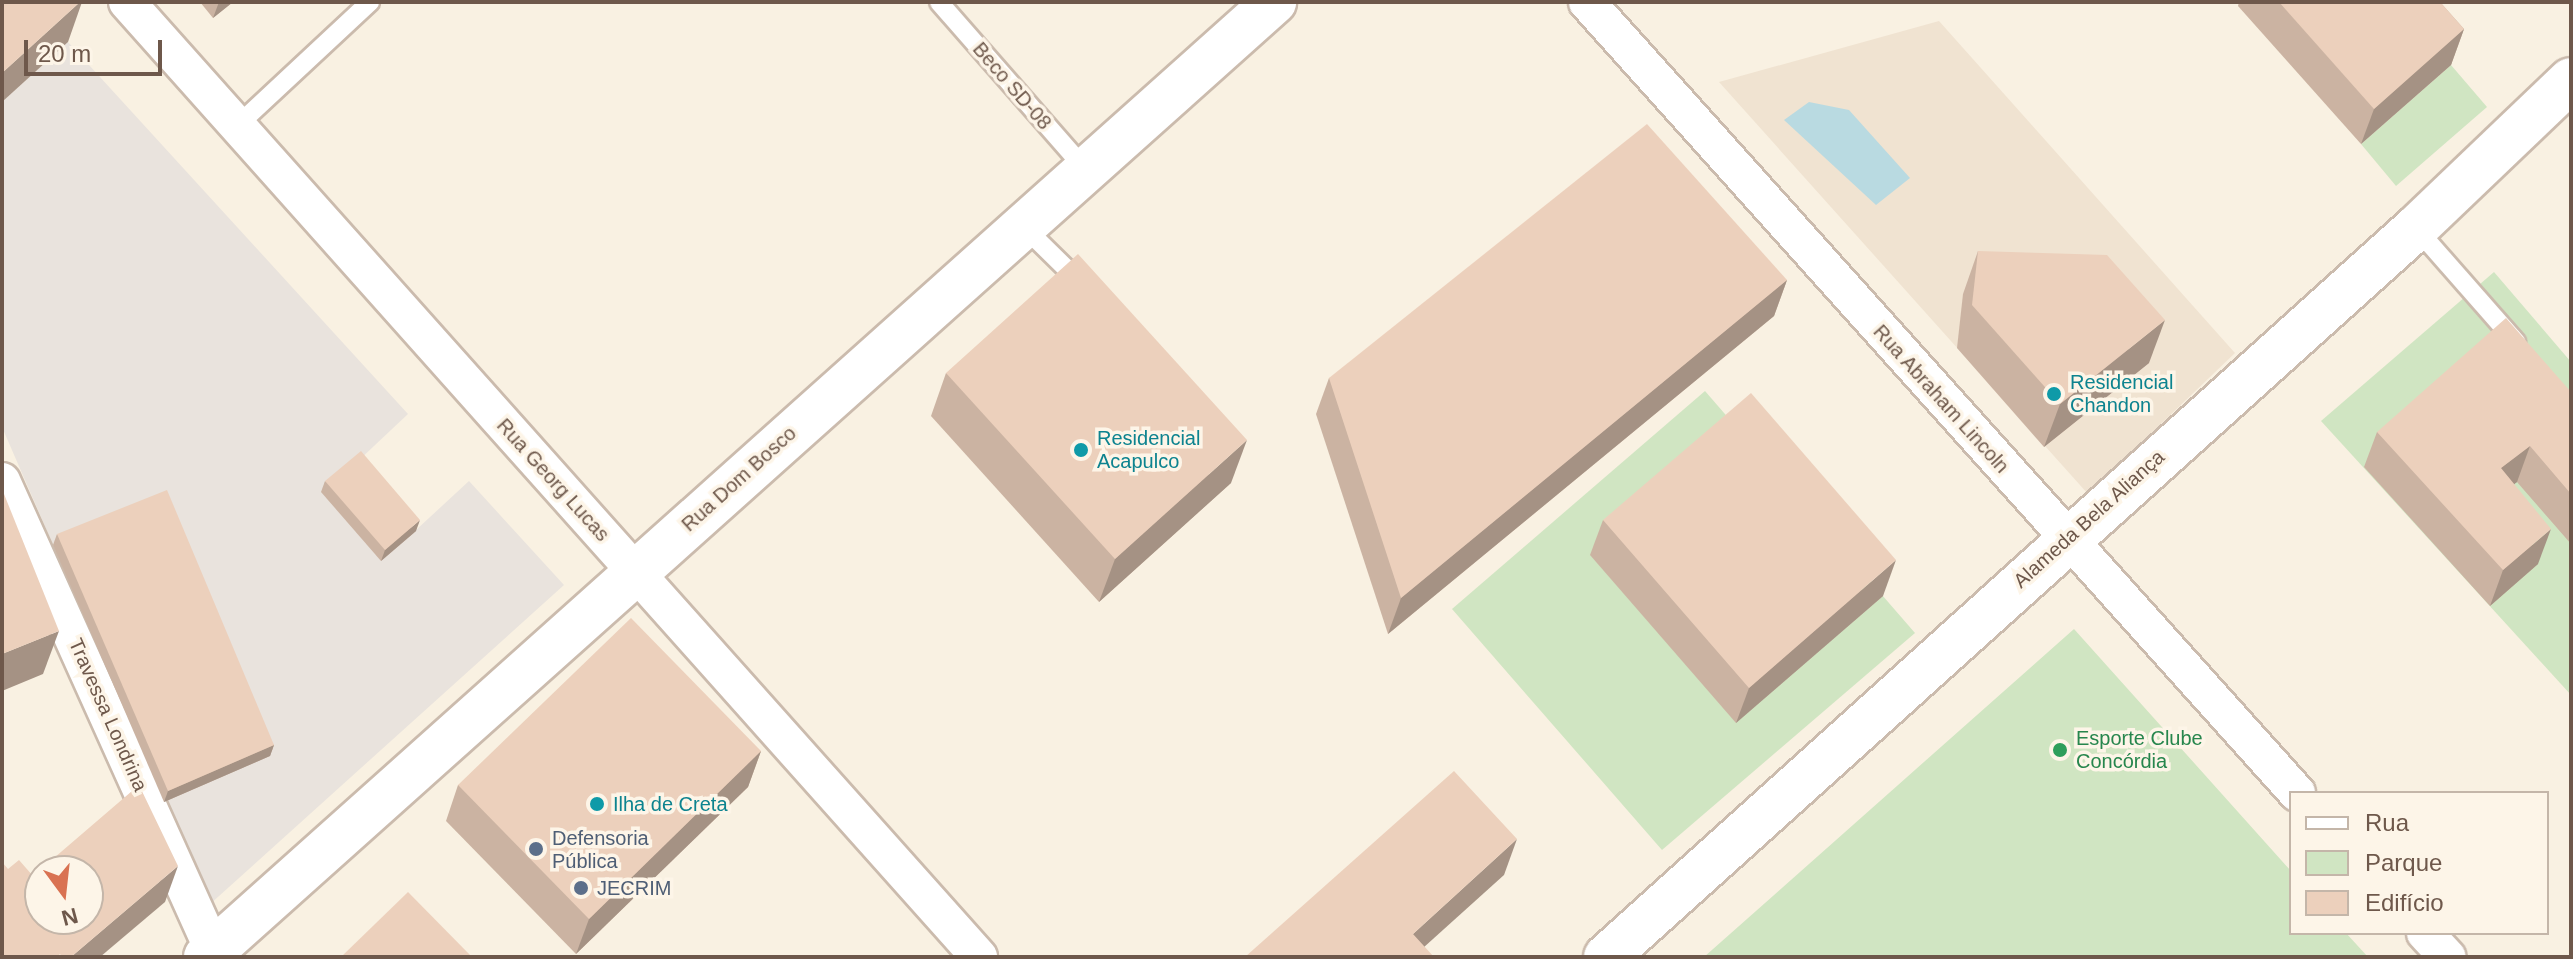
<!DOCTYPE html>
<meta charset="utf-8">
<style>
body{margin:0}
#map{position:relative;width:2573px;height:959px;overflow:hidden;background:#f9f1e2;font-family:Helvetica,sans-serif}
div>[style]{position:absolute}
.residential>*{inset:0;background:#f0e3d1}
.industrial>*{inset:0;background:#e9e3dd}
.green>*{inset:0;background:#d0e5c2}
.water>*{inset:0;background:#b9dae1}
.roads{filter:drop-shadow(2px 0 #cbbbad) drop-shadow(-2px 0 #cbbbad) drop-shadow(0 2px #cbbbad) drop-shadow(0 -2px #cbbbad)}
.service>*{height:18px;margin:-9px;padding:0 9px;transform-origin:9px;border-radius:9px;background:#fff}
.minor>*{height:36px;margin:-18px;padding:0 18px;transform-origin:18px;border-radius:18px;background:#fff}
.tertiary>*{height:44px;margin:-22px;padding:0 22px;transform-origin:22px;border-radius:22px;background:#fff}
.wall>*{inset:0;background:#cbb3a2}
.shaded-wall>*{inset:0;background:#a59284}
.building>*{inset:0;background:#ecd0bc}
.dots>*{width:22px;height:22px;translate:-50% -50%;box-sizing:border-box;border:4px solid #fdf5e8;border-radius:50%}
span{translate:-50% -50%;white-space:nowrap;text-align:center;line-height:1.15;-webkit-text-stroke:7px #fdf5e8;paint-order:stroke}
.street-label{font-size:20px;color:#6e584b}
.culture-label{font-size:20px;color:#0d838f}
.left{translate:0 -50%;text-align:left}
.leisure-label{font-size:20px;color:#27864d}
.service-label{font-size:20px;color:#4e5e75}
.frame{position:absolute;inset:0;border:4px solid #6e584b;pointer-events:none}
.legend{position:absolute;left:2289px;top:791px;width:260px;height:144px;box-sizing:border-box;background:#fdf5e8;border:2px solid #c4b6a9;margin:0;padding:10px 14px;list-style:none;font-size:24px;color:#6e584b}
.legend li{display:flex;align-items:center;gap:16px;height:40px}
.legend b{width:40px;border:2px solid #c4b6a9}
.north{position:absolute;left:24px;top:855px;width:80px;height:80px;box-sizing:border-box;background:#fdf5e8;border:2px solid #c4b6a9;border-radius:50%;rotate:165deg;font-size:22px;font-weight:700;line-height:32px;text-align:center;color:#6e584b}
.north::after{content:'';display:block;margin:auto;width:28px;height:36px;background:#d97252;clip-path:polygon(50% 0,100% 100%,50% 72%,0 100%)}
.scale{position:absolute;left:24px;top:40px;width:138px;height:36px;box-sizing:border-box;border:4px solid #6e584b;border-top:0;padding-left:10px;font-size:24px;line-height:28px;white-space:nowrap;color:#6e584b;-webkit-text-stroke:6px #fdf5e8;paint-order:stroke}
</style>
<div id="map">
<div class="residential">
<i style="clip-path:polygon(1939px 21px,2235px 353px,2088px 494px,1719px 82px)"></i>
</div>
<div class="industrial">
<i style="clip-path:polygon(68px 42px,408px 414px,357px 462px,416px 530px,469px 481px,564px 585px,209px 905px,2px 427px,2px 102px)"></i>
</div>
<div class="green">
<i style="clip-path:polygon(2451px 65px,2487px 107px,2396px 186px,2361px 144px)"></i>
<i style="clip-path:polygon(2494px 272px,2571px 362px,2571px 695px,2321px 421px)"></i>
<i style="clip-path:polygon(1705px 391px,1915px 633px,1662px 850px,1452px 609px)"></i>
<i style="clip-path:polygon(2074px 629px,2291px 871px,2291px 933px,2346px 933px,2368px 957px,1704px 957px)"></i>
</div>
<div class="water">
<i style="clip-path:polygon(1809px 102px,1849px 110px,1910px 178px,1876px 205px,1784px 120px)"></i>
</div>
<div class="roads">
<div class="service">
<i style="left:939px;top:2px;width:223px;rotate:48.8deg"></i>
<i style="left:237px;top:126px;width:182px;rotate:-43deg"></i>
<i style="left:1023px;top:226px;width:81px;rotate:44.5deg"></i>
<i style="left:2416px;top:228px;width:152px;rotate:48.7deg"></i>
</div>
<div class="minor">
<i style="left:127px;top:2px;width:1280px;rotate:48.26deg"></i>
<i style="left:1587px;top:2px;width:1063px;rotate:48.09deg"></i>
<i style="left:2px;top:481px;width:514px;rotate:65.78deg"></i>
<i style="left:2425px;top:933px;width:33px;rotate:47deg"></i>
</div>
<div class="tertiary">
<i style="left:206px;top:957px;width:1433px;rotate:-41.8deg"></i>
<i style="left:1606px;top:957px;width:1090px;rotate:-41.99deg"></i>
<i style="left:2416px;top:228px;width:214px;rotate:-43.7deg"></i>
</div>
</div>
<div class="wall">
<i style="clip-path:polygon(200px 2px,233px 2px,213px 18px)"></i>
<i style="clip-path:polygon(2239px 2px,2440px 2px,2464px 29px,2451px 65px,2361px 144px,2238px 6px)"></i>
<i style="clip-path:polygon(1978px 251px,2149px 363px,2044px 447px,1957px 348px,1963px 294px)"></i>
<i style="clip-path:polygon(1787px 280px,1774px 316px,1388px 634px,1316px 414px,1329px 378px)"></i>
<i style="clip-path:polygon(946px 373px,1231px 483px,1099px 602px,931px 416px)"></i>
<i style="clip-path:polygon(2571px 392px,2571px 544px,2517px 482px,2514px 484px,2538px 564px,2490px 606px,2364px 467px,2377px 432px)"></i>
<i style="clip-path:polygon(325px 481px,416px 531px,381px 561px,321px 492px)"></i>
<i style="clip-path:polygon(1603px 520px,1883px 596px,1736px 723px,1590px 555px)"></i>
<i style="clip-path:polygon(57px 534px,274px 745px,270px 756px,164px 802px,53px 545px)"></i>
<i style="clip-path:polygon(761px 751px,748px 787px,576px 954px,446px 821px,458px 785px)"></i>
</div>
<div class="shaded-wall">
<i style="clip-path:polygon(80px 2px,82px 2px,68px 42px,2px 102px,2px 73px)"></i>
<i style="clip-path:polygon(219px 2px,233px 2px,213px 18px)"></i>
<i style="clip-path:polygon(2464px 29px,2451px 65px,2361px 144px,2374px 109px)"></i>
<i style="clip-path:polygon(1787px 280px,1774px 316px,1388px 634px,1401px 598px)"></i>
<i style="clip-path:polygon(2165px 320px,2149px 363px,2044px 447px,2060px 404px)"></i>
<i style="clip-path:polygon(1247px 440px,1231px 483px,1099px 602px,1115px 559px)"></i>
<i style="clip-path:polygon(2530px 446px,2517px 482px,2488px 504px,2501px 468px)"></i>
<i style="clip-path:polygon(420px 520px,416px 531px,381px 561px,385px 550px)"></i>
<i style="clip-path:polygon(2551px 529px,2538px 564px,2490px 606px,2503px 570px)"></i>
<i style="clip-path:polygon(1896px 560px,1883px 596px,1736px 723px,1749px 688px)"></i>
<i style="clip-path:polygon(59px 631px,43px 674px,2px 691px,2px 654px)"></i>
<i style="clip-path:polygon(274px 745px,270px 756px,164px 802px,168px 791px)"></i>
<i style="clip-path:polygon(761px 751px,748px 787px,576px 954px,589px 919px)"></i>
<i style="clip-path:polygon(1517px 839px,1504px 875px,1413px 957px,1413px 934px)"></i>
<i style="clip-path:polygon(178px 866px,165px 902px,100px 957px,71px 957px)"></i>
</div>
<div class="building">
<i style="clip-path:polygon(2px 2px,80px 2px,2px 73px)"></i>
<i style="clip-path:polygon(2279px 2px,2440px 2px,2464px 29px,2374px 109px)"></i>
<i style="clip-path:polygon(1647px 124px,1787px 280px,1401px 598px,1329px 378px)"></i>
<i style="clip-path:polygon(1978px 251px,2107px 255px,2165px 320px,2060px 404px,1972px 305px)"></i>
<i style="clip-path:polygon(1078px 254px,1247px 440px,1115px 559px,946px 373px)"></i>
<i style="clip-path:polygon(2506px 318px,2571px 392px,2571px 494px,2530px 446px,2501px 468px,2551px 529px,2503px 570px,2377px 432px)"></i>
<i style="clip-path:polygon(1751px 393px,1896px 560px,1749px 688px,1603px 520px)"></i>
<i style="clip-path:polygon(361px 451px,420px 520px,385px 550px,325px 481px)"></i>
<i style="clip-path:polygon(2px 489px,59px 631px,2px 654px)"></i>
<i style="clip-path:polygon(167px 490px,274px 745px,168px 791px,57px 534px)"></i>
<i style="clip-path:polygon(631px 618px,761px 751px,589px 919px,458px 785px)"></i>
<i style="clip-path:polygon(1454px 771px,1517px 839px,1413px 934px,1434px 957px,1245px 957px)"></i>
<i style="clip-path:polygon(evenodd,139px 785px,178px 866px,71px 957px,62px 957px,60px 954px,57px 957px,2px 957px,2px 862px,8px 869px,19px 860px,33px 876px,139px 785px,40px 871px,88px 871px,88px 919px,40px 919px,40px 871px)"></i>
<i style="clip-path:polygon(408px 892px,472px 957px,341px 957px)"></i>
</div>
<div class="dots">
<i style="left:2054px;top:394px;background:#0f9aa8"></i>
<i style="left:1081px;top:450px;background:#0f9aa8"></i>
<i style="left:2060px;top:750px;background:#2e9e5b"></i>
<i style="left:597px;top:804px;background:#0f9aa8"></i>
<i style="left:536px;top:849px;background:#5c6f8a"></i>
<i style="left:581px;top:888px;background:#5c6f8a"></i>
</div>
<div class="street-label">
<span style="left:1012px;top:86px;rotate:49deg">Beco SD-08</span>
<span style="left:1941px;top:399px;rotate:48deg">Rua Abraham Lincoln</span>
<span style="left:739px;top:479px;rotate:-42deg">Rua Dom Bosco</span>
<span style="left:553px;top:480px;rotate:48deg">Rua Georg Lucas</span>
<span style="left:2089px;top:519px;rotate:-42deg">Alameda Bela Aliança</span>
<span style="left:108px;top:715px;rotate:66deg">Travessa Londrina</span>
</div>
<div class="culture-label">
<span class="left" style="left:2070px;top:394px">Residencial<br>Chandon</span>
<span class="left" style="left:1097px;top:450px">Residencial<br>Acapulco</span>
<span class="left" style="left:613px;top:804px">Ilha de Creta</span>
</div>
<div class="leisure-label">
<span class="left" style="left:2076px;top:750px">Esporte Clube<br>Concórdia</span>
</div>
<div class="service-label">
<span class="left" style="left:552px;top:850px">Defensoria<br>Pública</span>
<span class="left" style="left:597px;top:888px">JECRIM</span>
</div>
<div class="frame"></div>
<ul class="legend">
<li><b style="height:10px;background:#fff"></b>Rua</li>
<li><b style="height:22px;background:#d0e5c2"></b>Parque</li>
<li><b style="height:22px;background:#ecd0bc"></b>Edifício</li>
</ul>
<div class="north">N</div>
<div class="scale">20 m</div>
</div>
